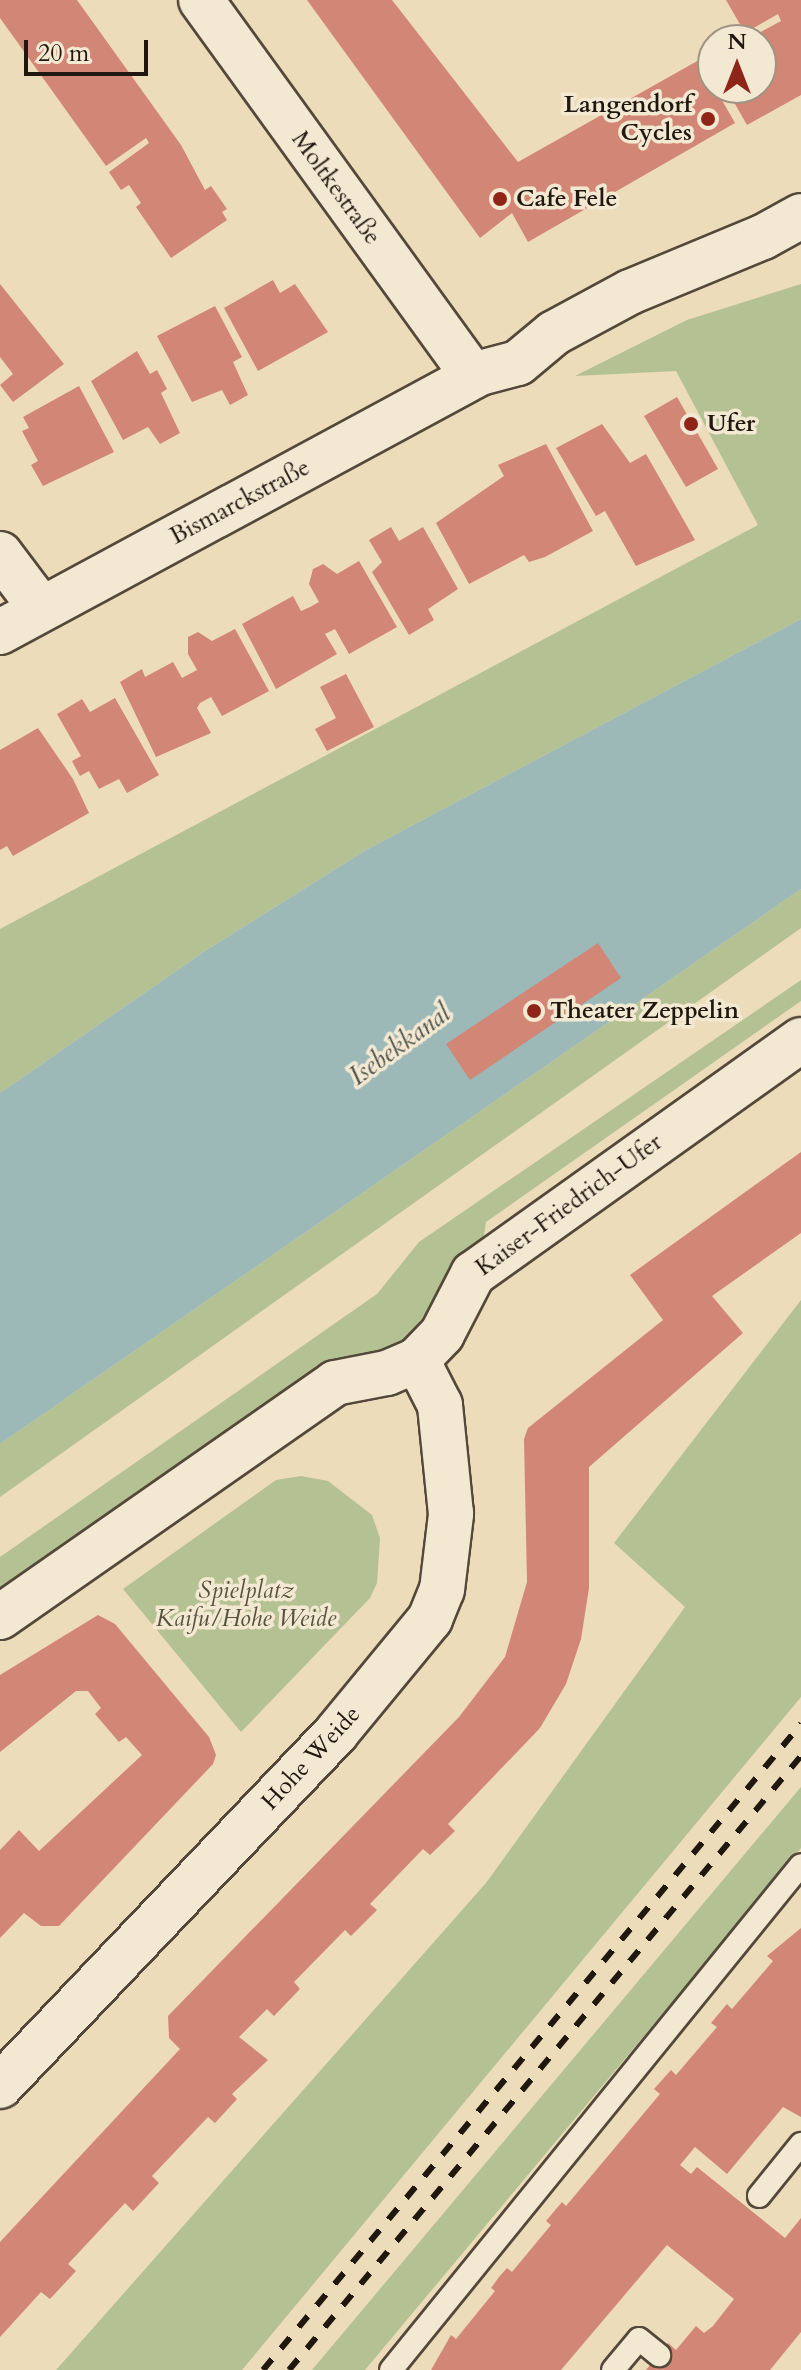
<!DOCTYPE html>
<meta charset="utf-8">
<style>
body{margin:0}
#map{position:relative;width:801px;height:2370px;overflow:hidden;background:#ecdcb9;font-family:Cardo,serif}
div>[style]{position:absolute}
.green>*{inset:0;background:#b4c192}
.water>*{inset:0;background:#9cb9b8}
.building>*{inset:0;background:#d28675}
.roads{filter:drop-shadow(2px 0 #53483a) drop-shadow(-2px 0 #53483a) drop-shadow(0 2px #53483a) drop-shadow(0 -2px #53483a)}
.service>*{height:22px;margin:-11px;padding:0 11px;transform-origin:11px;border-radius:11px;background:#f3e8d2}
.minor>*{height:44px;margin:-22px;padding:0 22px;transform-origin:22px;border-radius:22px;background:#f3e8d2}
.rail>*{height:6px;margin-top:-3px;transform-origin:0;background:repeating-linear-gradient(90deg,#20170f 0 14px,transparent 0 28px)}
.dots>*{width:22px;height:22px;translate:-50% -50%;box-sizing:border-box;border:4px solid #f3e8d2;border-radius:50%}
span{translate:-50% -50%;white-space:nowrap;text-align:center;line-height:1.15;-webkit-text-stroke:7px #f3e8d2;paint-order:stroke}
.poi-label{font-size:24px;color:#20170f;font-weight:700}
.right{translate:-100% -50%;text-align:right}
.left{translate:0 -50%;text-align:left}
.street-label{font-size:24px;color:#20170f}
.park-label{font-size:24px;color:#54523d;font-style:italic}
.water-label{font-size:26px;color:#4b504a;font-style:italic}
.north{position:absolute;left:697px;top:24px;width:80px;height:80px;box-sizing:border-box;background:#f3e8d2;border:2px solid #9f9484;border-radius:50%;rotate:0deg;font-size:22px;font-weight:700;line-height:32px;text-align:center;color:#20170f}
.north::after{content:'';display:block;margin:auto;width:28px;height:36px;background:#8f2418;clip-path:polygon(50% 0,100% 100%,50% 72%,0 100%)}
.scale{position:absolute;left:24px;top:40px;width:124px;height:36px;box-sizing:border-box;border:4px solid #20170f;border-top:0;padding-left:10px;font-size:24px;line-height:28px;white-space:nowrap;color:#20170f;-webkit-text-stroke:6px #f3e8d2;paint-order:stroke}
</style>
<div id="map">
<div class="green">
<i style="clip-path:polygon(801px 284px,801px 619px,366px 850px,205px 951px,0 1093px,0 929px,758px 525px,676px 371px,575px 376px,687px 320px)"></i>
<i style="clip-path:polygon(801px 889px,801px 928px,0 1497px,0 1444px)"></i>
<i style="clip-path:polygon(801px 980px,801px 1001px,486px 1222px,483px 1242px,447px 1275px,431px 1307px,406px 1338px,373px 1354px,326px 1361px,0 1588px,0 1557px,377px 1294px,419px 1242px)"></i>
<i style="clip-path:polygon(801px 1300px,801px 1697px,242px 2370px,56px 2370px,486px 1883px,685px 1607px,614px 1543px)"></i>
<i style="clip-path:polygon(301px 1476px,328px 1481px,372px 1515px,380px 1538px,377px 1583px,370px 1598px,241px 1732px,123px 1589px,276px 1480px)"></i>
<i style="clip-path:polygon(801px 1787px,801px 1848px,365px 2370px,312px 2370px)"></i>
</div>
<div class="water">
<i style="clip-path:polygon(801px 619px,801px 889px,0 1444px,0 1093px,205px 951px,366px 850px)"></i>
</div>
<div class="building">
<i style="clip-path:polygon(0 0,77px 0,181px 145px,205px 190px,211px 186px,227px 209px,222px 212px,227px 220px,171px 258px,136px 207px,141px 203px,129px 185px,121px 190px,109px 172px,149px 143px,146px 138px,106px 166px,0 18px)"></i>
<i style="clip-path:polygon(307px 0,392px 0,518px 162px,699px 60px,735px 123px,528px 242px,512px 213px,480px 238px)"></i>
<i style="clip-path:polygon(726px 0,801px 0,801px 95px,747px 125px,726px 88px,761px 88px,761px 40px,746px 40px,781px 21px,778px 14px,745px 33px)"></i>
<i style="clip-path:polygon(273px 280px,280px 293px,295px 284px,328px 332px,258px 371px,224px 308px)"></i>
<i style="clip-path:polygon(0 284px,64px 364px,13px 402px,0 385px,13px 374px,0 357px)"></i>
<i style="clip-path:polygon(215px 306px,242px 357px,233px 362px,248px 395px,230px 405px,222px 390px,192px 402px,157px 336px)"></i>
<i style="clip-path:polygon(137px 351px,150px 374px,157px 370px,167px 389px,161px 393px,180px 433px,160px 444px,148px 427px,123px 440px,91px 381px)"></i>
<i style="clip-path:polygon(79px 386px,114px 452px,43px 486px,31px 465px,38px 461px,22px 431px,29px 428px,23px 417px)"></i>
<i style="clip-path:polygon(677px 397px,718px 469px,686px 487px,644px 416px)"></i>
<i style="clip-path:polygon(602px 424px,630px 463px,646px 454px,695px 540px,636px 566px,605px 511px,596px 516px,556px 448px)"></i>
<i style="clip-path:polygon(546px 444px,593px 531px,545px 557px,529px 562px,524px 555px,469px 584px,436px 523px,504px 476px,498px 465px)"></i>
<i style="clip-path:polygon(391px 527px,399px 541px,423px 527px,458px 589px,428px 609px,434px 620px,409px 635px,372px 572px,382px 562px,369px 540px)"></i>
<i style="clip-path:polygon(359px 561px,397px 627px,349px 654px,335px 629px,325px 634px,337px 654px,276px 689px,242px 624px,293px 596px,301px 611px,310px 607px,319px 602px,309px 584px,313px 569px,323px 564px,337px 574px)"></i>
<i style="clip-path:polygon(235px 629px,269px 691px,222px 716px,211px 697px,200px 703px,197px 708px,211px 733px,156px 757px,120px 682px,142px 669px,145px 677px,173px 662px,182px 678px,197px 670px,188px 654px,188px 637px,198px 632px,212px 641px)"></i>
<i style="clip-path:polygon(346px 674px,374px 727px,327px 751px,315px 729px,336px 718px,320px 687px)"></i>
<i style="clip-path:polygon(115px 698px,159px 775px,127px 793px,119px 779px,99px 789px,89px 771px,80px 776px,72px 761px,81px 756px,57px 714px,82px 699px,90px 712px)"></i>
<i style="clip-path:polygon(38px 728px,73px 779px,89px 813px,13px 856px,7px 846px,0 850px,0 750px)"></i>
<i style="clip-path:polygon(598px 943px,621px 978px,470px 1080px,446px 1044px)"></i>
<i style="clip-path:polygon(801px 1152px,801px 1233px,712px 1296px,743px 1333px,589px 1467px,589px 1588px,581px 1639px,566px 1684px,540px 1728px,448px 1824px,455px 1831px,430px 1855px,423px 1849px,370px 1904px,377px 1910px,351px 1936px,345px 1930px,294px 1982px,300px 1989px,274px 2016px,267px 2009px,239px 2037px,268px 2060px,232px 2094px,237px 2099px,215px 2123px,208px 2117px,152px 2176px,159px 2183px,133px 2211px,125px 2203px,68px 2264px,76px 2271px,50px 2299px,41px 2292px,0 2337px,0 2242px,180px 2049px,169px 2038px,168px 2016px,459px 1717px,505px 1657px,527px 1582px,524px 1439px,528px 1428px,663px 1320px,630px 1275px)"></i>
<i style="clip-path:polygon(98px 1615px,115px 1624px,209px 1737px,216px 1755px,213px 1764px,59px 1926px,41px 1926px,24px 1913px,0 1938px,0 1850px,19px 1830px,39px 1851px,142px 1755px,126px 1737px,119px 1742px,95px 1714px,101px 1708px,88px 1691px,76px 1691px,0 1752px,0 1675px)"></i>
<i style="clip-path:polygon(801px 1928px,801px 2117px,783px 2107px,727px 2174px,695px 2147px,680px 2165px,691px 2174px,697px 2167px,785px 2238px,801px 2218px,801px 2332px,770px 2370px,646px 2370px,668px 2343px,676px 2350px,696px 2326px,704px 2333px,713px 2326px,734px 2299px,667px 2245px,561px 2370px,431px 2370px,451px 2335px,456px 2339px,495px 2291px,491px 2288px,499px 2277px,507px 2268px,512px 2272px,551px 2225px,546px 2221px,562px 2202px,566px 2206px,660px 2094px,654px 2089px,671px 2070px,676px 2075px,717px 2027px,711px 2023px,727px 2004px,732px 2009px,773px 1961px,767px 1956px)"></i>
</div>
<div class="roads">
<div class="service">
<i style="left:759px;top:2196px;width:67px;rotate:-51.1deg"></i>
<i style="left:391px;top:2370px;width:650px;rotate:-50.93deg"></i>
<i style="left:613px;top:2370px;width:40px;rotate:-50deg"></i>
<i style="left:639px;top:2339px;width:26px;rotate:39deg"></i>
</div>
<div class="minor">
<i style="left:201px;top:0;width:464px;rotate:54.1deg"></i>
<i style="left:0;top:554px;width:66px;rotate:53deg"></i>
<i style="left:0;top:632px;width:545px;rotate:-28.35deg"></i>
<i style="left:480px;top:373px;width:39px;rotate:-15deg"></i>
<i style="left:518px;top:363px;width:47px;rotate:-39.8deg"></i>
<i style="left:554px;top:333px;width:86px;rotate:-28.3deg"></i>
<i style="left:630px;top:292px;width:144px;rotate:-22.5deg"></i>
<i style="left:763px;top:237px;width:43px;rotate:-28.9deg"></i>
<i style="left:0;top:1617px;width:409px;rotate:-34.9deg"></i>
<i style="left:335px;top:1383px;width:53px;rotate:-10.9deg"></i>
<i style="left:387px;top:1373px;width:33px;rotate:-23deg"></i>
<i style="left:417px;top:1360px;width:36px;rotate:-46deg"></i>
<i style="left:442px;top:1334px;width:68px;rotate:-62.7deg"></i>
<i style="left:473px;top:1274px;width:403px;rotate:-35.5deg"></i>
<i style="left:0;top:2086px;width:487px;rotate:-46.4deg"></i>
<i style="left:336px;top:1733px;width:148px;rotate:-50.5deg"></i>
<i style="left:430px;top:1619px;width:31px;rotate:-68deg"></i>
<i style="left:442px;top:1590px;width:77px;rotate:-83.2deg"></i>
<i style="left:451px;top:1514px;width:110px;rotate:-95.8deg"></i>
<i style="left:440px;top:1405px;width:51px;rotate:-117.1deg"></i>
</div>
</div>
<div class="rail">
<i style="left:263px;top:2370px;width:841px;rotate:-50.21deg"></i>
<i style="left:289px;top:2370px;width:799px;rotate:-50.18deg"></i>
</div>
<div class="dots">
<i style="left:708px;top:119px;background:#8f2418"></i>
<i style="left:500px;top:199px;background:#8f2418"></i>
<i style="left:691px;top:424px;background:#8f2418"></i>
<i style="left:534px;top:1011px;background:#8f2418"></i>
</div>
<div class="poi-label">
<span class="right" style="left:692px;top:119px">Langendorf<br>Cycles</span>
<span class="left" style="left:516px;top:199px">Cafe Fele</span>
<span class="left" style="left:707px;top:424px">Ufer</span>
<span class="left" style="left:550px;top:1011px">Theater Zeppelin</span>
</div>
<div class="street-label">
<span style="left:336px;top:188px;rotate:54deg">Moltkestraße</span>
<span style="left:240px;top:502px;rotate:-28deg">Bismarckstraße</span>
<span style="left:569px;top:1205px;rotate:-36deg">Kaiser-Friedrich-Ufer</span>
<span style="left:311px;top:1758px;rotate:-47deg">Hohe Weide</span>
</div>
<div class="park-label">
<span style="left:246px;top:1605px">Spielplatz<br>Kaifu/Hohe Weide</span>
</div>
<div class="water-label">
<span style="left:400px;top:1045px;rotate:-36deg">Isebekkanal</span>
</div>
<div class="north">N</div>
<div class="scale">20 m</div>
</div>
